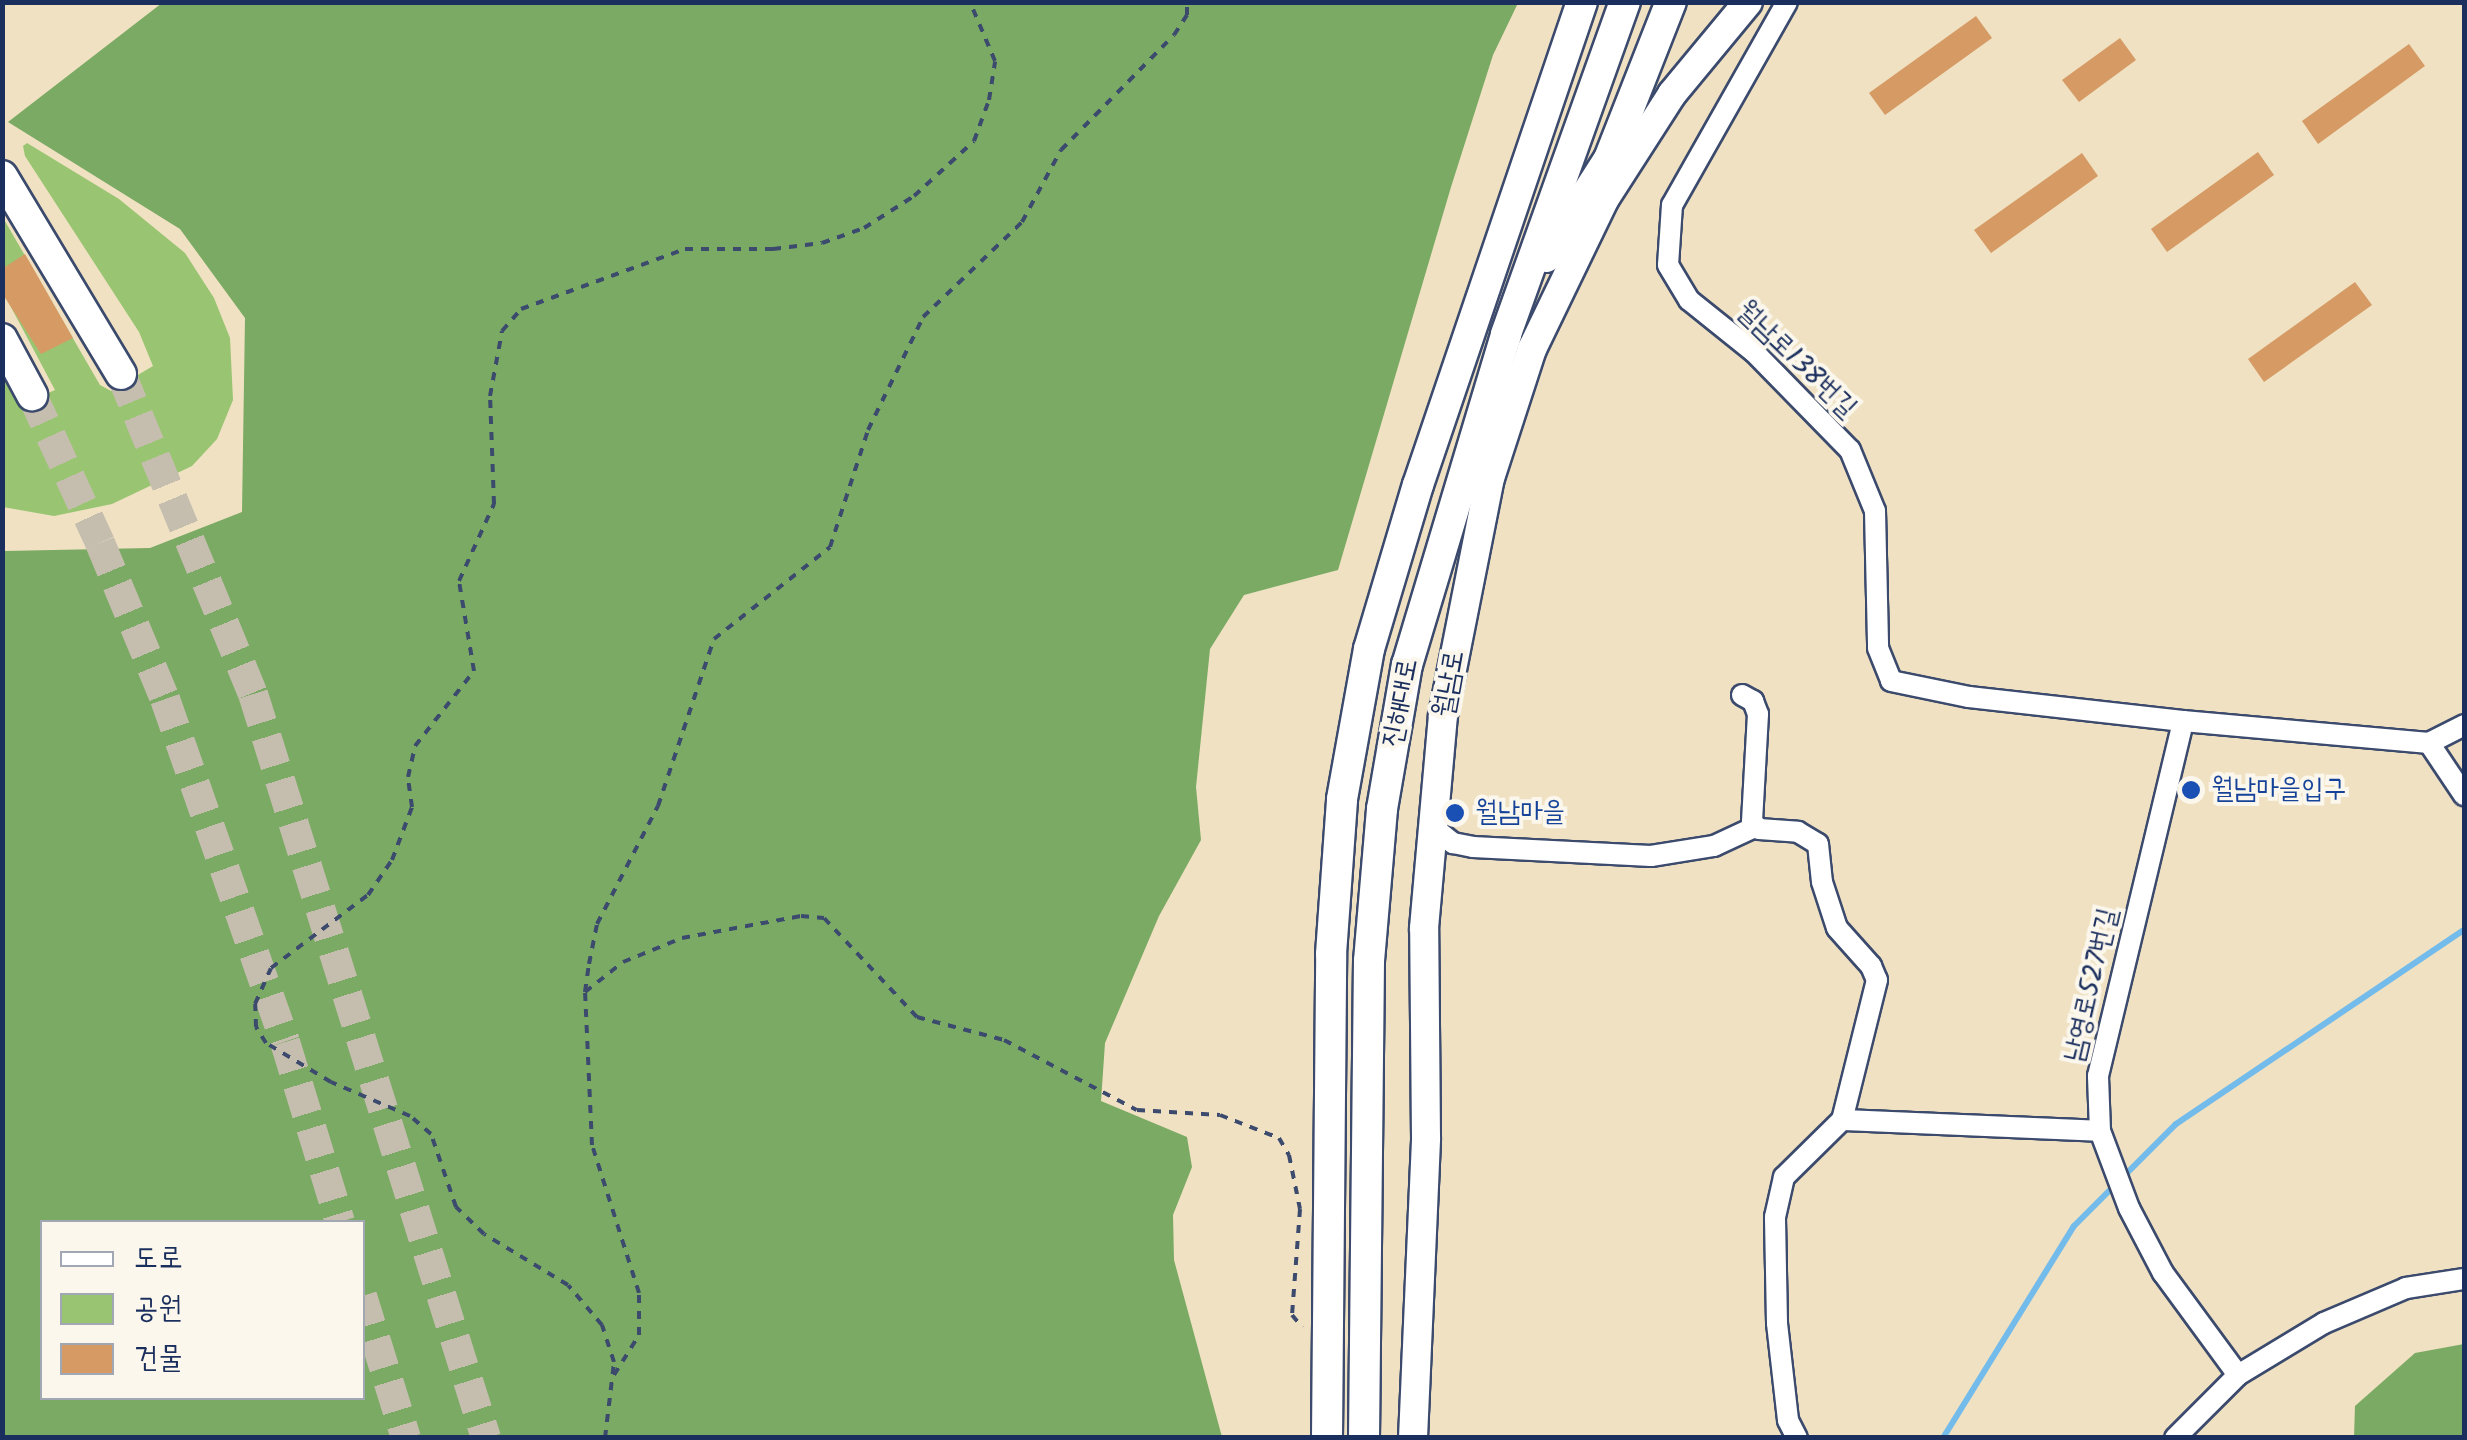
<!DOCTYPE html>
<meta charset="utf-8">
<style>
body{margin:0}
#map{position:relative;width:2467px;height:1440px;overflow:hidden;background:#efe1c2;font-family:Kalam,"Poor Story",sans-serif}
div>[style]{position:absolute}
.green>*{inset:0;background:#99c471}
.forest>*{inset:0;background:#7aaa63}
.stream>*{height:6px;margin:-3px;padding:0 3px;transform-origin:3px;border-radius:3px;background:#72bbeb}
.building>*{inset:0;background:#d69a64}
.highway-tunnel>*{height:30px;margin-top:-15px;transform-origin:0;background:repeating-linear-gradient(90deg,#c5bdae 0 30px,transparent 0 45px)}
.path>*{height:4px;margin-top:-2px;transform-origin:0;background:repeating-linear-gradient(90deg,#3b4a6d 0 8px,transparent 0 16px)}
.roads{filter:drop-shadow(2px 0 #3b4a6d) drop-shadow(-2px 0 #3b4a6d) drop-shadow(0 2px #3b4a6d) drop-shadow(0 -2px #3b4a6d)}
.minor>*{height:20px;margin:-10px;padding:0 10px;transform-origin:10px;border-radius:10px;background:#fff}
.major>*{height:28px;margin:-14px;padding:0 14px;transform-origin:14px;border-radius:14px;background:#fff}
.highway>*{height:30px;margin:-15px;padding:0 15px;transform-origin:15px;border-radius:15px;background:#fff}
.dots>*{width:28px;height:28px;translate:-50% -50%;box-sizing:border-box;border:5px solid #fbf7ec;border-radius:50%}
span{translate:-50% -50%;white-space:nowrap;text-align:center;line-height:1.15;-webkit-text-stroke:8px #fbf7ec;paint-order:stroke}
.street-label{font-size:28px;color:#1b2f5e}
.transit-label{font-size:28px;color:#164399}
.left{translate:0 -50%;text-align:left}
.frame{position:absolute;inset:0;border:5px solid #1b2f5e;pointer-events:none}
.legend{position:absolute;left:40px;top:1220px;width:325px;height:180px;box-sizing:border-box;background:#fbf7ec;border:2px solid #a1a7b3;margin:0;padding:12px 18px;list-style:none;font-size:30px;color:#1b2f5e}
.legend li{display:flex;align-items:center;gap:20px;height:50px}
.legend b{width:50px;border:2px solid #a1a7b3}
</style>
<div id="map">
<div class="green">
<i style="clip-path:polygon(27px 143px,119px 199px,185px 253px,214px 298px,230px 338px,233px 400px,217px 439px,192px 466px,112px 504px,54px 516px,3px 507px,3px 375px,25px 403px,55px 390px,3px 292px,2px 216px,100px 385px,111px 391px,153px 366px,139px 332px,25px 156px,23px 146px)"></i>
</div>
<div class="forest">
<i style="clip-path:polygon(evenodd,162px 3px,1518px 3px,1493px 55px,1451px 187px,1338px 570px,1244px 595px,1210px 649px,1196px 787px,1201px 840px,1159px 916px,1105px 1043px,1101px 1101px,1187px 1137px,1192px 1167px,1173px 1215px,1174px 1260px,1222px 1437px,3px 1437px,3px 558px,5px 551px,150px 548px,242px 512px,245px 318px,180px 229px,8px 122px,162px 3px,42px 1222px,362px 1222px,362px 1398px,42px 1398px,42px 1222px)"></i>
<i style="clip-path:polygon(2464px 1344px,2464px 1437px,2354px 1437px,2355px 1406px,2415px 1353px)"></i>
</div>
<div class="stream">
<i style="left:1943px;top:1438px;width:249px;rotate:-58.3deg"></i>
<i style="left:2074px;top:1226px;width:144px;rotate:-45deg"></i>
<i style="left:2176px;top:1124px;width:347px;rotate:-34deg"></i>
</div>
<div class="building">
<i style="clip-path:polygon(1976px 16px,1992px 38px,1885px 115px,1869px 93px)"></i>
<i style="clip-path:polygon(2120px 38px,2136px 60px,2079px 102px,2062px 80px)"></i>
<i style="clip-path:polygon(2409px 44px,2425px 66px,2318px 144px,2302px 121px)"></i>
<i style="clip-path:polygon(2258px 152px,2274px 175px,2167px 252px,2151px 229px)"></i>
<i style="clip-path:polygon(2082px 153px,2098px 176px,1991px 253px,1974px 230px)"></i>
<i style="clip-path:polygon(25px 254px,73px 338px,41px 354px,2px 293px,2px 269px)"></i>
<i style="clip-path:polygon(2355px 282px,2372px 305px,2264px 382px,2248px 359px)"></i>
</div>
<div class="highway-tunnel">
<i style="left:121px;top:374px;width:346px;rotate:67.6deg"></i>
<i style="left:253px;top:694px;width:780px;rotate:72.61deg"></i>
<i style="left:32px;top:395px;width:163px;rotate:65.3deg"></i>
<i style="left:100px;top:543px;width:169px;rotate:67.4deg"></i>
<i style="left:165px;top:699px;width:363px;rotate:70.7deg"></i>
<i style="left:285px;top:1042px;width:188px;rotate:73deg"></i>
<i style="left:362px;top:1296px;width:149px;rotate:72.8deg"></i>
</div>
<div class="path">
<i style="left:585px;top:992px;width:48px;rotate:-38.3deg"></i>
<i style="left:623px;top:962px;width:64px;rotate:-22.1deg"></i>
<i style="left:682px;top:938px;width:121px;rotate:-10.5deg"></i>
<i style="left:801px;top:916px;width:23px;rotate:5deg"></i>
<i style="left:824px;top:918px;width:136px;rotate:46.8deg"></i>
<i style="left:917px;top:1017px;width:90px;rotate:14.8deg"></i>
<i style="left:1004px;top:1040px;width:150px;rotate:27.8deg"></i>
<i style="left:1137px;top:1110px;width:83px;rotate:3.4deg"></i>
<i style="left:1220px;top:1115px;width:63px;rotate:21.3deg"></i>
<i style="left:1279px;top:1138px;width:20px;rotate:60deg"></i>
<i style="left:1289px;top:1155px;width:55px;rotate:78.5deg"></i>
<i style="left:1300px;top:1209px;width:106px;rotate:94.3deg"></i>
<i style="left:1292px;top:1315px;width:16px;rotate:50deg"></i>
<i style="left:614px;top:1375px;width:47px;rotate:-58deg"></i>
<i style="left:639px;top:1335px;width:42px;rotate:-90deg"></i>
<i style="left:639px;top:1293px;width:155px;rotate:-107.6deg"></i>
<i style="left:592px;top:1145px;width:153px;rotate:-92.6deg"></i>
<i style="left:585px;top:992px;width:28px;rotate:-82deg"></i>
<i style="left:589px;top:964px;width:41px;rotate:-78.7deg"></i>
<i style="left:597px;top:924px;width:133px;rotate:-62.7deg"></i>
<i style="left:658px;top:806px;width:176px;rotate:-71.5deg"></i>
<i style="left:714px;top:639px;width:148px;rotate:-38.4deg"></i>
<i style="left:830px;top:547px;width:123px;rotate:-72deg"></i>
<i style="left:868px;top:430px;width:126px;rotate:-64deg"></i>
<i style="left:923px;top:317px;width:137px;rotate:-43.8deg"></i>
<i style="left:1022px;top:222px;width:82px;rotate:-61.6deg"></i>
<i style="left:1061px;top:150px;width:161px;rotate:-45.5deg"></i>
<i style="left:1174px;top:35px;width:24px;rotate:-57deg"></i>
<i style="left:1187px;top:15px;width:13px;rotate:-90deg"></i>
<i style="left:605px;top:1438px;width:77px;rotate:-83.2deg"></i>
<i style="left:614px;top:1362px;width:39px;rotate:-108deg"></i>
<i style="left:602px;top:1325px;width:52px;rotate:-130.4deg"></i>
<i style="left:568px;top:1285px;width:98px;rotate:-148.7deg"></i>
<i style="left:484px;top:1234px;width:39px;rotate:-136deg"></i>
<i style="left:456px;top:1207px;width:77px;rotate:-108.9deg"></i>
<i style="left:431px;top:1134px;width:28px;rotate:-139deg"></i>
<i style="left:410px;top:1116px;width:86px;rotate:-156.7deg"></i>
<i style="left:331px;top:1082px;width:76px;rotate:-149deg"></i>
<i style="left:266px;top:1043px;width:19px;rotate:-122deg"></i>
<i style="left:256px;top:1027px;width:23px;rotate:-92deg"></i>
<i style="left:255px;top:1004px;width:39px;rotate:-66deg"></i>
<i style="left:271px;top:968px;width:121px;rotate:-37deg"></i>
<i style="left:368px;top:895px;width:42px;rotate:-55.6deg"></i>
<i style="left:392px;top:860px;width:57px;rotate:-69.3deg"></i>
<i style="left:412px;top:807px;width:30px;rotate:-98deg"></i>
<i style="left:408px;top:777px;width:32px;rotate:-77deg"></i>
<i style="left:415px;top:746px;width:95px;rotate:-51.8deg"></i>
<i style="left:474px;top:671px;width:91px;rotate:-99.5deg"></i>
<i style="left:459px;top:581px;width:85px;rotate:-65.6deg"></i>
<i style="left:494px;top:504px;width:108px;rotate:-92.1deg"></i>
<i style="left:490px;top:396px;width:66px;rotate:-79.5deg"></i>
<i style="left:502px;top:331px;width:29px;rotate:-49deg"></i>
<i style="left:521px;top:309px;width:175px;rotate:-20.1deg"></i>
<i style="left:685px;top:249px;width:88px"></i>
<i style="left:773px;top:249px;width:49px;rotate:-7deg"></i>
<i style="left:822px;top:243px;width:45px;rotate:-19.7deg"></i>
<i style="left:864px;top:228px;width:59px;rotate:-32.6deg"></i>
<i style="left:914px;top:196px;width:81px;rotate:-42.5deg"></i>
<i style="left:974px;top:141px;width:44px;rotate:-69.9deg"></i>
<i style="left:989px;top:100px;width:39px;rotate:-81deg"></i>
<i style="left:995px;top:61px;width:64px;rotate:-113deg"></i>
</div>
<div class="roads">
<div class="minor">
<i style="left:1787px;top:2px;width:233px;rotate:119.5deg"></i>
<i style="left:1672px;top:205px;width:60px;rotate:93.8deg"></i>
<i style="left:1668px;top:265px;width:41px;rotate:59deg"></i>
<i style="left:1689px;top:300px;width:83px;rotate:38.7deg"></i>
<i style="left:1754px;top:352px;width:137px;rotate:45.6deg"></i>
<i style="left:1850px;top:450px;width:66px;rotate:67.7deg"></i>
<i style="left:1875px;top:511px;width:137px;rotate:88.7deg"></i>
<i style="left:1878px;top:648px;width:35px;rotate:68deg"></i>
<i style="left:1891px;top:681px;width:80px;rotate:11.6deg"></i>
<i style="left:1969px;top:697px;width:215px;rotate:6.4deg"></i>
<i style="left:1742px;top:695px;width:13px;rotate:29deg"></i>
<i style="left:1753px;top:701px;width:14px;rotate:69deg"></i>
<i style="left:1758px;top:714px;width:108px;rotate:93.2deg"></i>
<i style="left:1752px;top:822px;width:10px;rotate:45deg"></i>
<i style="left:1759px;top:829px;width:39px;rotate:4deg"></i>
<i style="left:1798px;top:832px;width:23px;rotate:31deg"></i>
<i style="left:1818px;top:844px;width:38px;rotate:84deg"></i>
<i style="left:1822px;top:882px;width:48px;rotate:71.9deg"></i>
<i style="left:1837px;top:928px;width:51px;rotate:48.2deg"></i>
<i style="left:1871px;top:966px;width:15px;rotate:67deg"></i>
<i style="left:1877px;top:980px;width:144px;rotate:104deg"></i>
<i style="left:2429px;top:743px;width:63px;rotate:56.1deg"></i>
<i style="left:1433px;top:827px;width:26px;rotate:39deg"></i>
<i style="left:1453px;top:843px;width:20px;rotate:11deg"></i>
<i style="left:1473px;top:847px;width:178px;rotate:2.9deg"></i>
<i style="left:1651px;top:856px;width:64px;rotate:-9deg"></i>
<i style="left:1714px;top:846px;width:45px;rotate:-24.9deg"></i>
<i style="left:2238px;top:1375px;width:127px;rotate:-126.3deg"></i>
<i style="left:2163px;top:1273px;width:73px;rotate:-117.6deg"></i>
<i style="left:2129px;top:1208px;width:82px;rotate:-110.6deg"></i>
<i style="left:2100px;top:1131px;width:55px;rotate:-92.1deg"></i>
<i style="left:2098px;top:1076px;width:365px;rotate:-76.5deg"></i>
<i style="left:2183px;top:721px;width:247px;rotate:5.1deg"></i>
<i style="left:2429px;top:743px;width:39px;rotate:-27deg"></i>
<i style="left:1797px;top:1438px;width:20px;rotate:-117deg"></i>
<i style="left:1788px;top:1420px;width:98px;rotate:-96.5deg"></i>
<i style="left:1777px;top:1323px;width:106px;rotate:-91.1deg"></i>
<i style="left:1775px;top:1217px;width:41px;rotate:-77.3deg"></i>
<i style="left:1784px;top:1177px;width:81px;rotate:-44.5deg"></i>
<i style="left:1842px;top:1120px;width:258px;rotate:2.4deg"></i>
<i style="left:2175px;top:1438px;width:89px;rotate:-45deg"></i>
<i style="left:2238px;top:1375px;width:100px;rotate:-31.2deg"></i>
<i style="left:2324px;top:1323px;width:89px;rotate:-23.1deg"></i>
<i style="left:2406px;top:1288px;width:59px;rotate:-8.8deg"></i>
</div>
<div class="major">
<i style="left:1413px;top:1438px;width:300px;rotate:-87.5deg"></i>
<i style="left:1426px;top:1138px;width:210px;rotate:-90.5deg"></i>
<i style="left:1424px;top:928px;width:214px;rotate:-84.9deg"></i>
<i style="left:1443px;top:715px;width:242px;rotate:-78.8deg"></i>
<i style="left:1490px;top:478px;width:136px;rotate:-72deg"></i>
<i style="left:1532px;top:349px;width:165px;rotate:-64.2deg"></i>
<i style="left:1604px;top:200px;width:126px;rotate:-57.3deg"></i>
<i style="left:1672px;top:94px;width:119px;rotate:-50.4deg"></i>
</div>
<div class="highway">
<i style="left:2px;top:176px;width:231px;rotate:59deg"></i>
<i style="left:1546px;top:257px;width:117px;rotate:-57.3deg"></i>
<i style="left:1609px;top:159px;width:169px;rotate:-68.5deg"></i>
<i style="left:2px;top:339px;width:64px;rotate:61.8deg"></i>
<i style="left:1327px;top:1438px;width:484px;rotate:-89.5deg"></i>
<i style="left:1331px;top:954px;width:155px;rotate:-85.9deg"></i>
<i style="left:1342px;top:799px;width:152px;rotate:-79.8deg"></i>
<i style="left:1369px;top:649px;width:171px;rotate:-73.4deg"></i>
<i style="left:1418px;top:485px;width:510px;rotate:-71.25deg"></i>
<i style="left:1364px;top:1438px;width:477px;rotate:-89.4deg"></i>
<i style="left:1369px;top:961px;width:153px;rotate:-85.1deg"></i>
<i style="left:1382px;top:809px;width:146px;rotate:-80.2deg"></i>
<i style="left:1407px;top:665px;width:345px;rotate:-73.3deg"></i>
<i style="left:1506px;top:334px;width:353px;rotate:-70.3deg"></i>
</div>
</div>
<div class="dots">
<i style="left:2191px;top:790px;background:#1a4fb4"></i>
<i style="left:1455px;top:813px;background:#1a4fb4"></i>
</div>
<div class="street-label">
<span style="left:1796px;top:360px;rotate:44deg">월남로138번길</span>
<span style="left:1450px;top:684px;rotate:-80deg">월남로</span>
<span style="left:1401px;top:703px;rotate:-79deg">진해대로</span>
<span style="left:2092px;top:985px;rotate:-77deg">남영로527번길</span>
</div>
<div class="transit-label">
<span class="left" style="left:2211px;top:790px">월남마을입구</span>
<span class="left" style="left:1475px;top:813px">월남마을</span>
</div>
<div class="frame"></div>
<ul class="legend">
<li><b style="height:12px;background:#fff"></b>도로</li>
<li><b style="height:28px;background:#99c471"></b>공원</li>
<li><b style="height:28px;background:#d69a64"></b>건물</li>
</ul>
</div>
